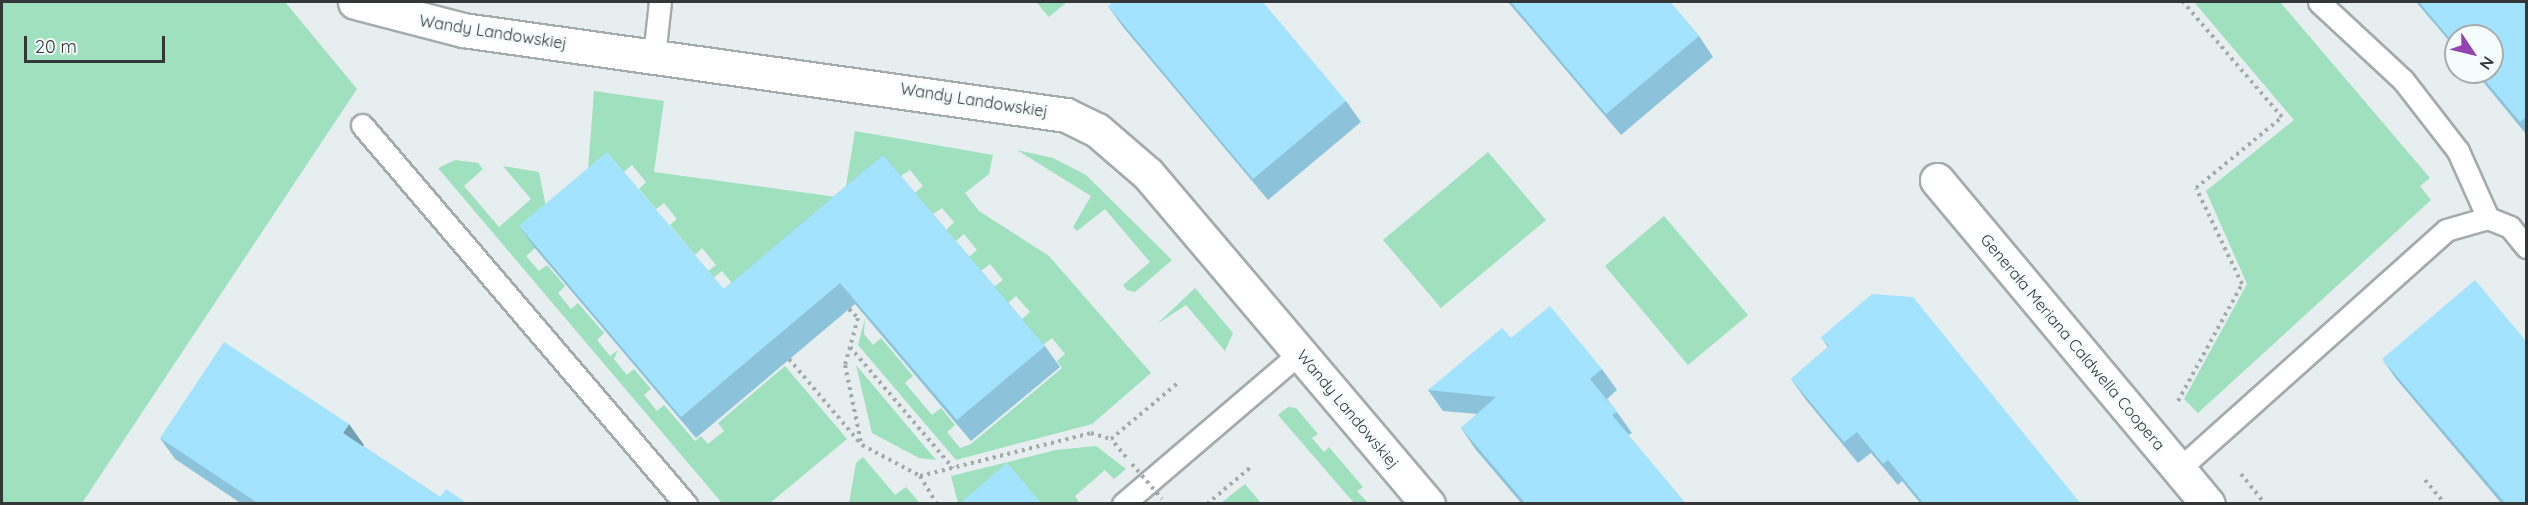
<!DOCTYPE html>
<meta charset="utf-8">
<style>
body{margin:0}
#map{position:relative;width:2528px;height:505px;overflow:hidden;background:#e7eeef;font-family:Quicksand,sans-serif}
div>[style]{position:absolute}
.green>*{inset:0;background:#9fe0be}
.path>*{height:4px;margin-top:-2px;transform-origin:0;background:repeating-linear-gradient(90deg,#a4a9aa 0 3px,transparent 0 7.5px)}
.roads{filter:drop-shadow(2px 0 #a4abac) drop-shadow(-2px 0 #a4abac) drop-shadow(0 2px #a4abac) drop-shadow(0 -2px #a4abac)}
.service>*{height:21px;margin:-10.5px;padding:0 10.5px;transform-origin:10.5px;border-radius:10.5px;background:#fff}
.minor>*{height:33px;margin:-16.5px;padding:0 16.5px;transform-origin:16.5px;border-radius:16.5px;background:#fff}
.path-bridge>*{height:4px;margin-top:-2px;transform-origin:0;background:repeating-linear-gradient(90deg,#a4a9aa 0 3px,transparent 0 7.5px)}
.wall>*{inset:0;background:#8dc3da}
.shaded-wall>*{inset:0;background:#739fb2}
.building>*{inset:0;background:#a4e3fe}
span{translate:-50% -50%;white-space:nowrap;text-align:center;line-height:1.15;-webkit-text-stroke:5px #f4fcfc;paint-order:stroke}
.street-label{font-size:16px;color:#343737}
.frame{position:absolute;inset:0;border:3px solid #343737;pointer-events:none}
.north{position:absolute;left:2444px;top:24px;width:60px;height:60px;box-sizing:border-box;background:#f4fcfc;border:2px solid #a7adad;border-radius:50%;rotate:125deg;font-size:16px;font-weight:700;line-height:24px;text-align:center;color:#343737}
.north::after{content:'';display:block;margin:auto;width:21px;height:27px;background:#9343b2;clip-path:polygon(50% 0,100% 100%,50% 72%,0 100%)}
.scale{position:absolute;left:24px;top:36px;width:141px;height:27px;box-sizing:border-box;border:3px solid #343737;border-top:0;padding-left:8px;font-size:18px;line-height:21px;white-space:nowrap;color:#343737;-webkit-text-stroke:4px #f4fcfc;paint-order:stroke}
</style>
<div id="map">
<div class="green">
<i style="clip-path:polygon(2px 2px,285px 2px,357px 89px,82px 503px,2px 503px)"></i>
<i style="clip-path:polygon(1036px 2px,1067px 2px,1049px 17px)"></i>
<i style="clip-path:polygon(2194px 2px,2280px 2px,2430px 178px,2420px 186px,2431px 200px,2198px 413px,2184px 399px,2247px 284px,2206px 191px,2294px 120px)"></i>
<i style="clip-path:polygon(594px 91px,664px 101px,654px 172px,844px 198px,855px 131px,993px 155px,989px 174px,965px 193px,979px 211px,1049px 256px,1151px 373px,1092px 424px,956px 460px,858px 345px,865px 318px,864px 334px,873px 345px,881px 338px,913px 376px,905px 383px,932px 415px,941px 408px,955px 425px,947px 432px,960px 448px,971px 444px,1062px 368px,1057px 361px,1065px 354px,1052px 338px,1043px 345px,1021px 320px,1030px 312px,1016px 296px,1008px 303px,994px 287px,1003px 280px,990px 264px,981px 271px,969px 257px,977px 250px,964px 234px,956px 241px,946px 230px,954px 222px,942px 208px,933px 214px,915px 193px,923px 186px,910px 170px,735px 287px,722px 271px,713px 278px,708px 271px,716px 265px,702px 248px,695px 255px,670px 225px,677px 219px,664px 203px,656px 209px,639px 189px,646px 182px,632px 165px,526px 256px,539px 271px,547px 265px,565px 286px,558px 293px,571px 309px,578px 303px,604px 333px,597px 340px,610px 356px,618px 350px,614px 359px,627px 375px,634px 369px,651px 389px,644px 395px,657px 411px,664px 405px,695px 441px,701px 436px,708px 444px,724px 431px,718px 423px,785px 366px,847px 439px,770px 503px,722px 503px,438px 168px,455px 160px,478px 163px,483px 169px,464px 186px,499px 227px,531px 199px,503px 166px,539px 172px,546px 207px,588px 170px)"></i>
<i style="clip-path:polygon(1017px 150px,1053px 158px,1086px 175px,1172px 260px,1135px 292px,1127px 290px,1123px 285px,1150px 262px,1105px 209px,1077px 231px,1073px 227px,1091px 196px)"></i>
<i style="clip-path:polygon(1488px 152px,1546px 220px,1441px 308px,1383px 240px)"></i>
<i style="clip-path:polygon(1664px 216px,1748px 315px,1688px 365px,1605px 266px)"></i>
<i style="clip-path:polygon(1195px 288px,1233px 333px,1225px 351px,1186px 305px,1157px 324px)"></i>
<i style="clip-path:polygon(856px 365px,936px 460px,919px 458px,872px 433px)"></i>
<i style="clip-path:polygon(1288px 407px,1296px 408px,1318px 434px,1312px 438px,1324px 452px,1329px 447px,1363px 487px,1357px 491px,1368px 503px,1354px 503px,1278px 415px)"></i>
<i style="clip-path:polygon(1096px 446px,1126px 469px,1114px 479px,1105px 470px,1075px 496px,1080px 504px,958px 503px,951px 476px,1056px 450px)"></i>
<i style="clip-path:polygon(863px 457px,895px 495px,906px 487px,920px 503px,849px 503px,856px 463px)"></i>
<i style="clip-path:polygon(1245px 484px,1261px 503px,1221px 503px)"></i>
</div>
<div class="path">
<i style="left:849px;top:309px;width:13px;rotate:45deg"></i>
<i style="left:858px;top:318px;width:49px;rotate:105.5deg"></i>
<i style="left:845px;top:365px;width:79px;rotate:78.3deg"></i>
<i style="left:850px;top:347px;width:159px;rotate:49.6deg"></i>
<i style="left:789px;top:359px;width:113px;rotate:49.7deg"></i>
<i style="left:862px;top:445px;width:66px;rotate:28.1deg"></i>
<i style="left:920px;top:476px;width:176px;rotate:-14.1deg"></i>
<i style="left:1091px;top:433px;width:21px;rotate:17deg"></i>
<i style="left:2178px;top:401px;width:133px;rotate:-61.3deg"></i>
<i style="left:2242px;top:284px;width:106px;rotate:-115.6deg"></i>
<i style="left:2196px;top:188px;width:112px;rotate:-39.5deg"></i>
<i style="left:2282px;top:117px;width:152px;rotate:-130.7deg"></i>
<i style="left:1126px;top:457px;width:23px;rotate:-130deg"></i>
<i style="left:1111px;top:439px;width:89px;rotate:-40deg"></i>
<i style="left:2241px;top:474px;width:38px;rotate:51deg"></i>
<i style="left:920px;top:476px;width:33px;rotate:59deg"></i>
<i style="left:2425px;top:480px;width:31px;rotate:50deg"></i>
<i style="left:1207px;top:504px;width:57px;rotate:-40.1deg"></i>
</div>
<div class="roads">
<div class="service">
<i style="left:2319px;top:2px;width:115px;rotate:42.9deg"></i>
<i style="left:2403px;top:80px;width:90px;rotate:52.2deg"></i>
<i style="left:2458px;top:151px;width:73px;rotate:65.9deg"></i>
<i style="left:654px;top:56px;width:54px;rotate:-83.7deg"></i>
<i style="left:362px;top:125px;width:499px;rotate:49.5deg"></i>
<i style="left:2179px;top:469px;width:358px;rotate:-41.8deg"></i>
<i style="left:2446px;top:230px;width:44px;rotate:-15.9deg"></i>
<i style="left:2488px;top:218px;width:24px;rotate:22deg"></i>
<i style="left:2510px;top:227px;width:26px;rotate:51deg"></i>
<i style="left:1123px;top:504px;width:233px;rotate:-40.5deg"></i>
</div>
<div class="minor">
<i style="left:355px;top:2px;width:112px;rotate:14.5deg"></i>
<i style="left:463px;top:30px;width:609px;rotate:8.02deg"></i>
<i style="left:1066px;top:115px;width:34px;rotate:26deg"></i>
<i style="left:1097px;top:130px;width:67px;rotate:40.8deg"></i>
<i style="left:1148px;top:174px;width:433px;rotate:49.7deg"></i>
<i style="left:1937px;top:180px;width:422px;rotate:50.1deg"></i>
</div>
</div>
<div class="path-bridge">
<i style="left:1132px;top:464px;width:46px;rotate:49.4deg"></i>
</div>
<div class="wall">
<i style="clip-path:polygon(1508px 2px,1670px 2px,1699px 36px,1713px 57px,1621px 135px)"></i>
<i style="clip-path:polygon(2416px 2px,2526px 2px,2526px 134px,2475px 72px,2492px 72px,2456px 36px,2456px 49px)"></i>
<i style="clip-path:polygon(1108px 6px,1346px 101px,1361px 122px,1268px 200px,1123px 27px)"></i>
<i style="clip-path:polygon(883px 155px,1045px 346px,1060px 367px,971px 441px,855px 304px,696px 438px,534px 247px,519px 226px,724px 289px)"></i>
<i style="clip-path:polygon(1821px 337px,2081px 504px,1921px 504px,1902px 481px,1898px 485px,1871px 453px,1858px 463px,1806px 400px,1791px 379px,1828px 347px)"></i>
<i style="clip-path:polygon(1511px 338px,1602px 369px,1617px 390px,1607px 399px,1617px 412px,1632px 433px,1628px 435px,1686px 504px,1522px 504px,1476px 450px,1461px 428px,1477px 414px,1443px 411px,1428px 390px)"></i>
<i style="clip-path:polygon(2382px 359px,2526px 504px,2502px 504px,2397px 380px)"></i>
<i style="clip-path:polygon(160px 438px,364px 445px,363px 446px,440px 497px,468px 504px,242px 504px,175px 459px)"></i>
</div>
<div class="shaded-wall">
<i style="clip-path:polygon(349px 424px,364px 445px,357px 454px,343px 433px)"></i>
</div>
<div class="building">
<i style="clip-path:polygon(1113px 2px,1263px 2px,1346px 101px,1253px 179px,1108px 6px)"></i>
<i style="clip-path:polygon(1511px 2px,1670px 2px,1699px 36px,1606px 114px)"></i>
<i style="clip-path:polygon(2419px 2px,2526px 2px,2526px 117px,2520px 122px,2478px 72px,2492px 72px,2492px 36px,2456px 36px,2456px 46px)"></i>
<i style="clip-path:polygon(607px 152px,724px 289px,883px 155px,1045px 346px,957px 420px,840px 283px,681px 417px,519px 226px)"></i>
<i style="clip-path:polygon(2475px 280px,2526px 341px,2526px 504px,2506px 504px,2382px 359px)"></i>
<i style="clip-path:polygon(1872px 294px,1913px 297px,2081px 504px,1924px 504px,1888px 460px,1883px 464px,1857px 432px,1844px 442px,1791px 379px,1829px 346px,1821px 337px)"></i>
<i style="clip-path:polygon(1550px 306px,1602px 369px,1590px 379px,1617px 412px,1612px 415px,1686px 504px,1526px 504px,1461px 428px,1496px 397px,1428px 390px,1502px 328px,1511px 338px)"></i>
<i style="clip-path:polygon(224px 342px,349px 424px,343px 433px,440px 497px,446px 489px,468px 504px,259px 504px,160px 438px)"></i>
<i style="clip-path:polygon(1007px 463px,1042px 504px,959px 504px)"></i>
</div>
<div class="street-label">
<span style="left:493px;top:32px;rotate:9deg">Wandy Landowskiej</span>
<span style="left:974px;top:100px;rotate:9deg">Wandy Landowskiej</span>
<span style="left:2073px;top:342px;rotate:50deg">Generała Meriana Caldwella Coopera</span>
<span style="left:1348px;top:409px;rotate:50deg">Wandy Landowskiej</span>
</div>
<div class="frame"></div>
<div class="north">N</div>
<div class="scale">20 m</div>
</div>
